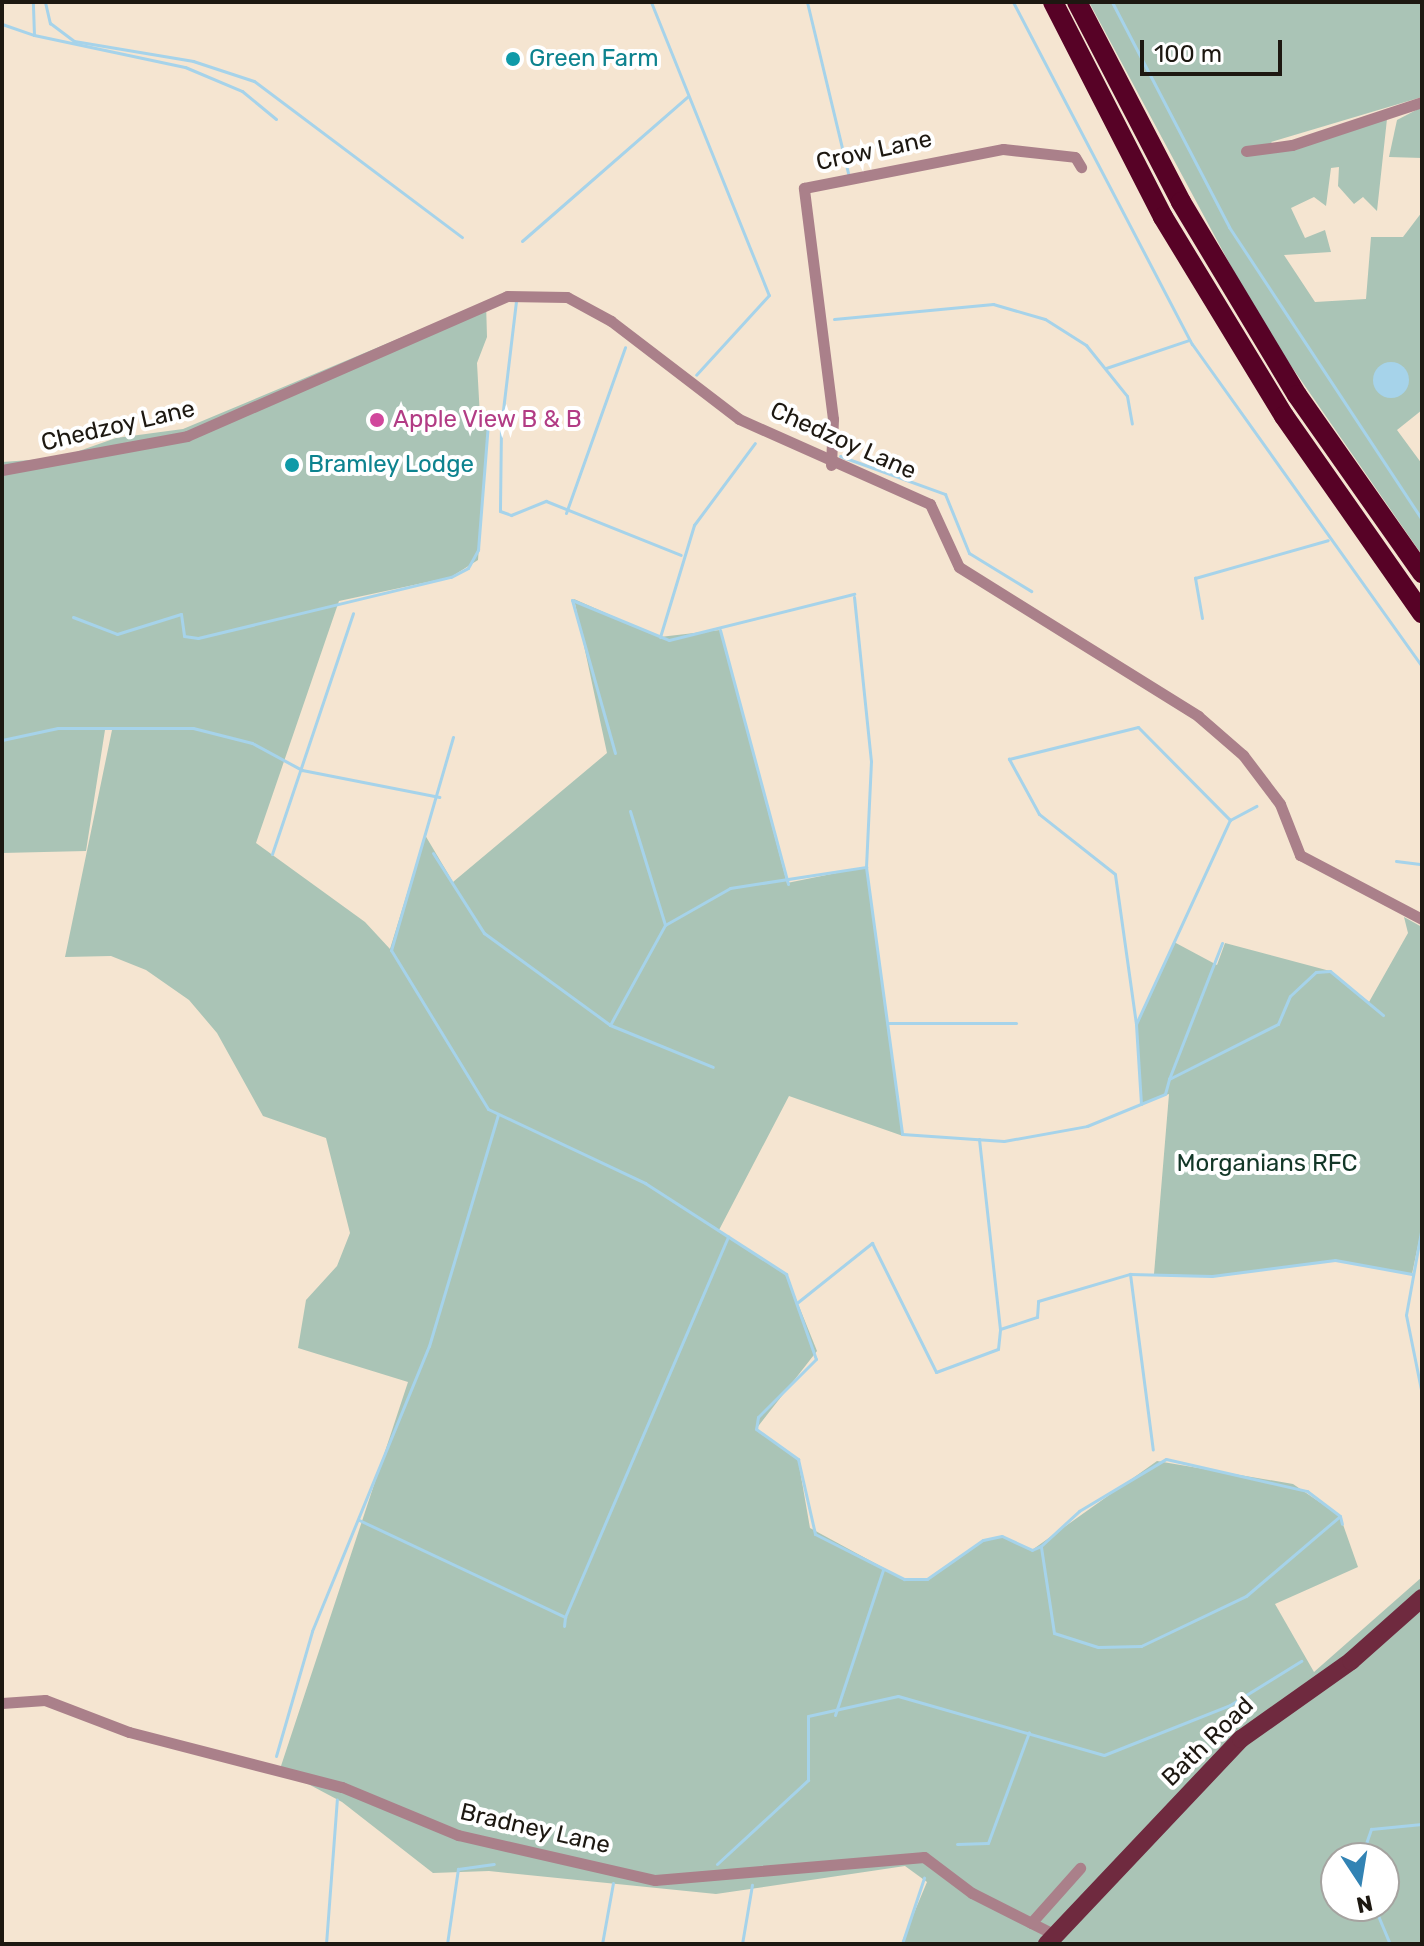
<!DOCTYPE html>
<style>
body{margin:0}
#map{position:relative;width:1424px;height:1946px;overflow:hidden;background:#f5e5d1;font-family:Rubik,sans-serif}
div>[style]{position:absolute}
.green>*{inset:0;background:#aac4b6}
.water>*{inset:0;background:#a6d3ea}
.round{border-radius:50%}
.stream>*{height:3px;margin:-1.5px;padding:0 1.5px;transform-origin:1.5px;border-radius:1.5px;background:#a6d3ea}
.minor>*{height:11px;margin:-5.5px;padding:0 5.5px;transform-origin:5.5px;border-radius:5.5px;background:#aa808a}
.primary>*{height:18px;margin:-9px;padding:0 9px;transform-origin:9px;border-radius:9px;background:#6f2a3f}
.motorway>*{height:20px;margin:-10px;padding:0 10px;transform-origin:10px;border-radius:10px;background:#570226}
.dots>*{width:22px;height:22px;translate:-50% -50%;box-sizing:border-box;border:4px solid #fff;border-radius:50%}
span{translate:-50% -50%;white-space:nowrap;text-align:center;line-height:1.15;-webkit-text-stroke:8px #fff;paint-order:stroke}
.culture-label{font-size:24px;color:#0d838f}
.left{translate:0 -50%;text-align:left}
.street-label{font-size:24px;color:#1d1811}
.hotel-label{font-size:24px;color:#b23c85}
.park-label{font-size:24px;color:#123727}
.frame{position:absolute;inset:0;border:4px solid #1d1811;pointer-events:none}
.north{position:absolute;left:1320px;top:1842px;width:80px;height:80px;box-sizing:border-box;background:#fff;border:2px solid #a5a3a0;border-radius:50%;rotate:168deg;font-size:22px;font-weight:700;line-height:32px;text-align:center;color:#1d1811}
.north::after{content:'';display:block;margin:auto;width:28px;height:36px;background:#3283b4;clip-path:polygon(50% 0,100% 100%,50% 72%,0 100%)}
.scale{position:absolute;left:1140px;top:40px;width:142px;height:36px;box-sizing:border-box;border:4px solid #1d1811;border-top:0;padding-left:10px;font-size:24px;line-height:28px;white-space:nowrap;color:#1d1811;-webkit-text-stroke:6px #fff;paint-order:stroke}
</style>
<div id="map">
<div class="green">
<i style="clip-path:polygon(1089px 2px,1422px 2px,1422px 97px,1271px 142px,1279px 150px,1387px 119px,1377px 211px,1363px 197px,1354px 204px,1338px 186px,1339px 167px,1331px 168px,1326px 206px,1314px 197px,1291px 208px,1305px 238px,1325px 230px,1331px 252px,1284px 255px,1315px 302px,1366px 299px,1371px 237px,1403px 237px,1422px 212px,1422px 410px,1397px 430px,1422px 464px,1422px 555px,1262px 324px)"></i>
<i style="clip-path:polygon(1422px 107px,1422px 158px,1389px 157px,1397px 120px)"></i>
<i style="clip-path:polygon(evenodd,486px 302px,487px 337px,477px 363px,480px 417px,488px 424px,478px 560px,451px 577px,339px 601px,256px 843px,365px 922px,390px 949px,425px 835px,453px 882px,607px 753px,574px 599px,660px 637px,720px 630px,787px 883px,866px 867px,903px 1136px,789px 1096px,719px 1230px,786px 1274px,817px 1351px,756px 1429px,798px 1459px,810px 1528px,904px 1579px,927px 1579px,983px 1540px,1002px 1536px,1032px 1550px,1157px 1461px,1293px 1484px,1340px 1516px,1358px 1567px,1275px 1604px,1314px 1672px,1422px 1577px,1422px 1944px,901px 1944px,927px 1882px,905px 1866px,716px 1894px,489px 1871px,433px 1873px,342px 1802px,280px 1769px,408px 1382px,298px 1348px,306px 1300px,337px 1266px,350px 1233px,326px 1138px,263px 1116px,217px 1033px,189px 1000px,146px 970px,111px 956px,65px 957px,112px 730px,105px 730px,86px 851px,2px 853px,2px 462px,59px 458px,116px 438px,183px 429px,486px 302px,1336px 1858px,1384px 1858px,1384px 1906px,1336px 1906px,1336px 1858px)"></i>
<i style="clip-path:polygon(1404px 917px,1422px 927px,1422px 1226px,1412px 1274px,1335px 1260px,1212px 1276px,1154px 1274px,1169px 1094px,1141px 1104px,1136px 1024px,1174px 942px,1217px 965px,1225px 943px,1330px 971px,1369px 1002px,1408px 933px)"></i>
</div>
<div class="water">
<i class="round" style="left:1373px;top:362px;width:36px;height:36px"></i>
</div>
<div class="stream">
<i style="left:45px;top:2px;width:22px;rotate:77deg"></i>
<i style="left:50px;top:23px;width:30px;rotate:37deg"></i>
<i style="left:74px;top:41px;width:121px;rotate:9.5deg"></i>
<i style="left:193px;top:61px;width:64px;rotate:18.2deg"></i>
<i style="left:254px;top:81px;width:260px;rotate:36.9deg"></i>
<i style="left:651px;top:2px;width:316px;rotate:68.1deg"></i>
<i style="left:769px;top:295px;width:108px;rotate:132.4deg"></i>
<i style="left:807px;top:2px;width:180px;rotate:76.5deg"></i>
<i style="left:1013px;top:2px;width:386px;rotate:62.4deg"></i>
<i style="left:1192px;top:344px;width:397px;rotate:54.5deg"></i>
<i style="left:1112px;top:2px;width:254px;rotate:62.5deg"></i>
<i style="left:1229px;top:227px;width:351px;rotate:56.6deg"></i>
<i style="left:2px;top:24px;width:34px;rotate:19deg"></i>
<i style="left:34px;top:35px;width:33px;rotate:-92deg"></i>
<i style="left:34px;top:35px;width:154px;rotate:12deg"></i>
<i style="left:185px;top:67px;width:62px;rotate:22.8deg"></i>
<i style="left:242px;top:91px;width:44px;rotate:39.5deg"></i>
<i style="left:522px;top:241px;width:220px;rotate:-41.1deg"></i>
<i style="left:516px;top:301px;width:126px;rotate:96.8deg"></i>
<i style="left:501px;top:426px;width:85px;rotate:90.7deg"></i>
<i style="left:500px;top:511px;width:12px;rotate:20deg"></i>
<i style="left:511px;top:515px;width:38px;rotate:-22deg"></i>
<i style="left:546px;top:501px;width:145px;rotate:21.8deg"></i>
<i style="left:834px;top:319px;width:160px;rotate:-5.4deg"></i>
<i style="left:993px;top:304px;width:54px;rotate:16.1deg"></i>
<i style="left:1045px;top:319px;width:49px;rotate:32.4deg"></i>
<i style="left:1086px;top:345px;width:65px;rotate:51.2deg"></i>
<i style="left:1127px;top:396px;width:28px;rotate:80deg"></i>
<i style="left:1106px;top:368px;width:88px;rotate:-18.6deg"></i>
<i style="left:840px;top:456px;width:112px;rotate:19.9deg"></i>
<i style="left:945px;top:494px;width:64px;rotate:67.9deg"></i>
<i style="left:969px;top:553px;width:73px;rotate:31.5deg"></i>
<i style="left:566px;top:513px;width:176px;rotate:-70.4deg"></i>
<i style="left:854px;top:597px;width:165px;rotate:84.1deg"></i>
<i style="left:871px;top:761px;width:106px;rotate:92.7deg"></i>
<i style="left:866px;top:867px;width:269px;rotate:82.3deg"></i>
<i style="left:902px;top:1134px;width:102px;rotate:3.9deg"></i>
<i style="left:1004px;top:1141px;width:84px;rotate:-10.2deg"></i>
<i style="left:1087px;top:1126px;width:84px;rotate:-22.3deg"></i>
<i style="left:1165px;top:1094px;width:16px;rotate:-75deg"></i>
<i style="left:1169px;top:1079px;width:122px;rotate:-26.8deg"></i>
<i style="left:1278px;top:1024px;width:30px;rotate:-67deg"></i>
<i style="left:1290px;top:996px;width:35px;rotate:-43deg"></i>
<i style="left:1316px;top:972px;width:14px;rotate:-4deg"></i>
<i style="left:1330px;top:971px;width:69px;rotate:39.7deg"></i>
<i style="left:73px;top:617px;width:47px;rotate:21.1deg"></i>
<i style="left:117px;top:634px;width:67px;rotate:-17.4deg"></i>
<i style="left:181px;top:614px;width:22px;rotate:82deg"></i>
<i style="left:184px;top:636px;width:14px;rotate:8deg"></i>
<i style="left:198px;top:638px;width:260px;rotate:-13.6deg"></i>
<i style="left:451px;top:577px;width:19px;rotate:-28deg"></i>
<i style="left:468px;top:568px;width:21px;rotate:-61deg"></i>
<i style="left:478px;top:550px;width:126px;rotate:-85.5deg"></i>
<i style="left:1202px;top:618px;width:41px;rotate:-99.9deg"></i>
<i style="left:1195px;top:578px;width:138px;rotate:-15.9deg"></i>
<i style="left:720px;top:630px;width:263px;rotate:75deg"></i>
<i style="left:660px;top:637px;width:117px;rotate:-73.1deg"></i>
<i style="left:694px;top:525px;width:102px;rotate:-53.4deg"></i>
<i style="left:453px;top:737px;width:222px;rotate:106.2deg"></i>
<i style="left:391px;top:950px;width:186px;rotate:58.6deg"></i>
<i style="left:488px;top:1109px;width:174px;rotate:25.2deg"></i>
<i style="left:645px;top:1183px;width:168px;rotate:32.8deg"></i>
<i style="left:786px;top:1274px;width:90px;rotate:70.6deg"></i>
<i style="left:816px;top:1359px;width:82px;rotate:135deg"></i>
<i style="left:758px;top:1417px;width:12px;rotate:99deg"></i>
<i style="left:756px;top:1429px;width:52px;rotate:35.5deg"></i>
<i style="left:798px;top:1459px;width:77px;rotate:77.2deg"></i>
<i style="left:815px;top:1534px;width:100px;rotate:26.8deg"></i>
<i style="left:904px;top:1579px;width:23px"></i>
<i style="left:927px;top:1579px;width:68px;rotate:-34.9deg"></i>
<i style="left:983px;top:1540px;width:19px;rotate:-12deg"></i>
<i style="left:1002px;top:1536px;width:33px;rotate:25deg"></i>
<i style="left:1032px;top:1550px;width:10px;rotate:-24deg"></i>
<i style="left:1041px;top:1546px;width:52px;rotate:-42.6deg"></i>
<i style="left:1079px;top:1511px;width:101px;rotate:-30.9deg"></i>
<i style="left:1166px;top:1459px;width:145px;rotate:12.8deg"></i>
<i style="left:1307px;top:1491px;width:41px;rotate:37.1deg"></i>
<i style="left:2px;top:740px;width:57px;rotate:-12.1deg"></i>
<i style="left:58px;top:728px;width:135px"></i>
<i style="left:193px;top:728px;width:61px;rotate:14.3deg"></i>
<i style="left:252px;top:743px;width:57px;rotate:28.4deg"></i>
<i style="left:302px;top:770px;width:140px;rotate:11.1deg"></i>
<i style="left:615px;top:753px;width:159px;rotate:-105.7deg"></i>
<i style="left:572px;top:600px;width:105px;rotate:22.4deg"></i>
<i style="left:669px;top:640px;width:191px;rotate:-14deg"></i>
<i style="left:630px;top:811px;width:119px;rotate:72.9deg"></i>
<i style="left:433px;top:853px;width:95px;rotate:57.5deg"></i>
<i style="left:484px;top:933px;width:156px;rotate:36.1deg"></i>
<i style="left:610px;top:1025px;width:111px;rotate:22.2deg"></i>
<i style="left:272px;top:854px;width:254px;rotate:-71.4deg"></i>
<i style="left:1396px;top:861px;width:26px;rotate:7deg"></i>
<i style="left:889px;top:1023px;width:127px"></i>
<i style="left:1136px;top:1024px;width:151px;rotate:-98deg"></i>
<i style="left:1115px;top:874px;width:97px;rotate:-141.7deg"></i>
<i style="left:1039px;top:814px;width:63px;rotate:-118.6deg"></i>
<i style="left:1009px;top:759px;width:133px;rotate:-13.9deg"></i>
<i style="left:1138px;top:727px;width:131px;rotate:45.3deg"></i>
<i style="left:610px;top:1025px;width:114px;rotate:-61.2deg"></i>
<i style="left:665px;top:925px;width:75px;rotate:-29.6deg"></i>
<i style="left:730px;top:888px;width:138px;rotate:-8.8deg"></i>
<i style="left:1169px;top:1079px;width:146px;rotate:-68.7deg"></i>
<i style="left:1141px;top:1104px;width:80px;rotate:-93.6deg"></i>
<i style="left:1136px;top:1024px;width:225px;rotate:-65.3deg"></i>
<i style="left:1230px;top:820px;width:30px;rotate:-28deg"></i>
<i style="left:979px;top:1139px;width:191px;rotate:83.7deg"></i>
<i style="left:1422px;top:1226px;width:90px;rotate:100.2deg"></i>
<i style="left:1406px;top:1315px;width:81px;rotate:78.6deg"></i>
<i style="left:1130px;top:1274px;width:177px;rotate:82.6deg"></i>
<i style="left:798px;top:1302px;width:95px;rotate:-38.6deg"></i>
<i style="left:872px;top:1243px;width:144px;rotate:63.6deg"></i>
<i style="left:936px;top:1372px;width:66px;rotate:-20.4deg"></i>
<i style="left:998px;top:1349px;width:20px;rotate:-84deg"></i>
<i style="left:1000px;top:1329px;width:39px;rotate:-18deg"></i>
<i style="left:1037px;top:1317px;width:16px;rotate:-86deg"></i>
<i style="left:1038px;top:1301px;width:96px;rotate:-16.4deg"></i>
<i style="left:1130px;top:1274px;width:82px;rotate:1.4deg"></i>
<i style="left:1212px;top:1276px;width:124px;rotate:-7.4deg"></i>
<i style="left:1335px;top:1260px;width:78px;rotate:10.3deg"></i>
<i style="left:359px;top:1520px;width:228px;rotate:25.2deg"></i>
<i style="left:565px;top:1617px;width:9px;rotate:96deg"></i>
<i style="left:1041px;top:1547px;width:87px;rotate:81.4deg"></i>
<i style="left:1054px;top:1633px;width:46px;rotate:17.7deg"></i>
<i style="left:1098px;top:1647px;width:43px;rotate:-1.3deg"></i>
<i style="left:1141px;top:1646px;width:116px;rotate:-25.5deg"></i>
<i style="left:1246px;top:1596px;width:123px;rotate:-40.4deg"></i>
<i style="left:1340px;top:1516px;width:8px;rotate:76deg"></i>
<i style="left:565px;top:1617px;width:414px;rotate:-66.8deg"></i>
<i style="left:835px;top:1715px;width:153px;rotate:-71.7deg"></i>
<i style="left:276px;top:1756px;width:130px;rotate:-73.9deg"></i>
<i style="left:312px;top:1631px;width:308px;rotate:-67.7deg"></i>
<i style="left:429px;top:1346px;width:241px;rotate:-73.4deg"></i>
<i style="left:957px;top:1844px;width:31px;rotate:-2deg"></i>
<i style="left:988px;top:1843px;width:118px;rotate:-69.7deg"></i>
<i style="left:1361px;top:1858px;width:31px;rotate:-71deg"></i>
<i style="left:1371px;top:1829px;width:51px;rotate:-5.6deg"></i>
<i style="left:717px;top:1864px;width:124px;rotate:-42.7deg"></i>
<i style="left:808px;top:1780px;width:64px;rotate:-90deg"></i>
<i style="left:808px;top:1716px;width:92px;rotate:-12.5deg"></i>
<i style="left:898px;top:1696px;width:214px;rotate:16deg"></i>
<i style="left:1104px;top:1755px;width:136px;rotate:-21.6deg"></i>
<i style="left:1230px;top:1705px;width:84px;rotate:-31.8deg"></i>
<i style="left:1374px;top:1906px;width:41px;rotate:67.2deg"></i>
<i style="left:326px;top:1944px;width:145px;rotate:-85.7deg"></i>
<i style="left:447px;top:1944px;width:76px;rotate:-81.7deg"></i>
<i style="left:458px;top:1869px;width:36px;rotate:-8deg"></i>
<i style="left:602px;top:1944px;width:62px;rotate:-79.8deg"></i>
<i style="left:742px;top:1944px;width:60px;rotate:-80.4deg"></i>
<i style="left:902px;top:1944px;width:70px;rotate:-71.6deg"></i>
</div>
<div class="minor">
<i style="left:1246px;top:151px;width:46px;rotate:-7.4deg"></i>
<i style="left:1292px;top:145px;width:137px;rotate:-18.3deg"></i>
<i style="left:831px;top:465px;width:46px;rotate:-87.5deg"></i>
<i style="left:833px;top:419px;width:233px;rotate:-97.2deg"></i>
<i style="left:804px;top:188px;width:203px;rotate:-11.1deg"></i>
<i style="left:1003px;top:149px;width:72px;rotate:6.3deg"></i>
<i style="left:1075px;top:157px;width:12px;rotate:59deg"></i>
<i style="left:2px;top:470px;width:188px;rotate:-10.4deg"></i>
<i style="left:187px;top:436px;width:349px;rotate:-23.6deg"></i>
<i style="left:507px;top:296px;width:60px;rotate:1deg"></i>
<i style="left:567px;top:297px;width:50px;rotate:28.6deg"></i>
<i style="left:611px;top:321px;width:161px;rotate:37.4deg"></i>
<i style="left:739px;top:419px;width:209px;rotate:24deg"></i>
<i style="left:930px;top:504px;width:69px;rotate:65.3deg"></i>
<i style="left:959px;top:567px;width:282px;rotate:31.9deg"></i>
<i style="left:1198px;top:716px;width:60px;rotate:40.9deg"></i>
<i style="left:1243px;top:755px;width:61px;rotate:52.9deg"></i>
<i style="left:1280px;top:804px;width:55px;rotate:68.6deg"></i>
<i style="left:1300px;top:855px;width:138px;rotate:27.7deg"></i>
<i style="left:2px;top:1703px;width:43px;rotate:-4deg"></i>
<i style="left:45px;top:1700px;width:90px;rotate:20.9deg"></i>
<i style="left:129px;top:1732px;width:220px;rotate:14.5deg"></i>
<i style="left:342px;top:1787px;width:126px;rotate:22.5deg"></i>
<i style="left:458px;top:1835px;width:202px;rotate:12.9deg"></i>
<i style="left:655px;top:1880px;width:270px;rotate:-4.9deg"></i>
<i style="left:924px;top:1857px;width:60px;rotate:36.9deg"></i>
<i style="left:972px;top:1893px;width:93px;rotate:26.8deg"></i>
<i style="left:1031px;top:1923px;width:74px;rotate:-48.3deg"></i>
</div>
<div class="primary">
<i style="left:1047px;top:1944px;width:282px;rotate:-46.6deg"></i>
<i style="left:1241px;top:1739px;width:135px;rotate:-35.3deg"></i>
<i style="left:1351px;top:1661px;width:95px;rotate:-41.6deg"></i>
</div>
<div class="motorway">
<i style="left:1053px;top:2px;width:242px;rotate:62.9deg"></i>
<i style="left:1163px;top:217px;width:233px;rotate:58.7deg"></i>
<i style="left:1284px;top:416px;width:241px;rotate:55deg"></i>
<i style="left:1077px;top:2px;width:225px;rotate:62.5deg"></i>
<i style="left:1181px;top:202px;width:225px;rotate:59deg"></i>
<i style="left:1297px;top:395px;width:218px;rotate:54.9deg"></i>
</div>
<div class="dots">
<i style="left:513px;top:59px;background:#0f9aa8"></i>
<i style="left:377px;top:420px;background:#d1479c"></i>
<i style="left:292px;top:465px;background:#0f9aa8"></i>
</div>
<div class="culture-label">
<span class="left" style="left:529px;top:59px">Green Farm</span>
<span class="left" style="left:308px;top:465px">Bramley Lodge</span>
</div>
<div class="street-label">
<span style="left:874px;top:151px;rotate:-12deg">Crow Lane</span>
<span style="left:118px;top:426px;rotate:-13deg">Chedzoy Lane</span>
<span style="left:843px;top:441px;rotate:24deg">Chedzoy Lane</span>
<span style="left:1208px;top:1742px;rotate:-44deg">Bath Road</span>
<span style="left:535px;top:1829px;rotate:13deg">Bradney Lane</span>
</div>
<div class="hotel-label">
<span class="left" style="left:393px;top:420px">Apple View B &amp; B</span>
</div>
<div class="park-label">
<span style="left:1267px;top:1164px">Morganians RFC</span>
</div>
<div class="frame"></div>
<div class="north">N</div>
<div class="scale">100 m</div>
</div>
